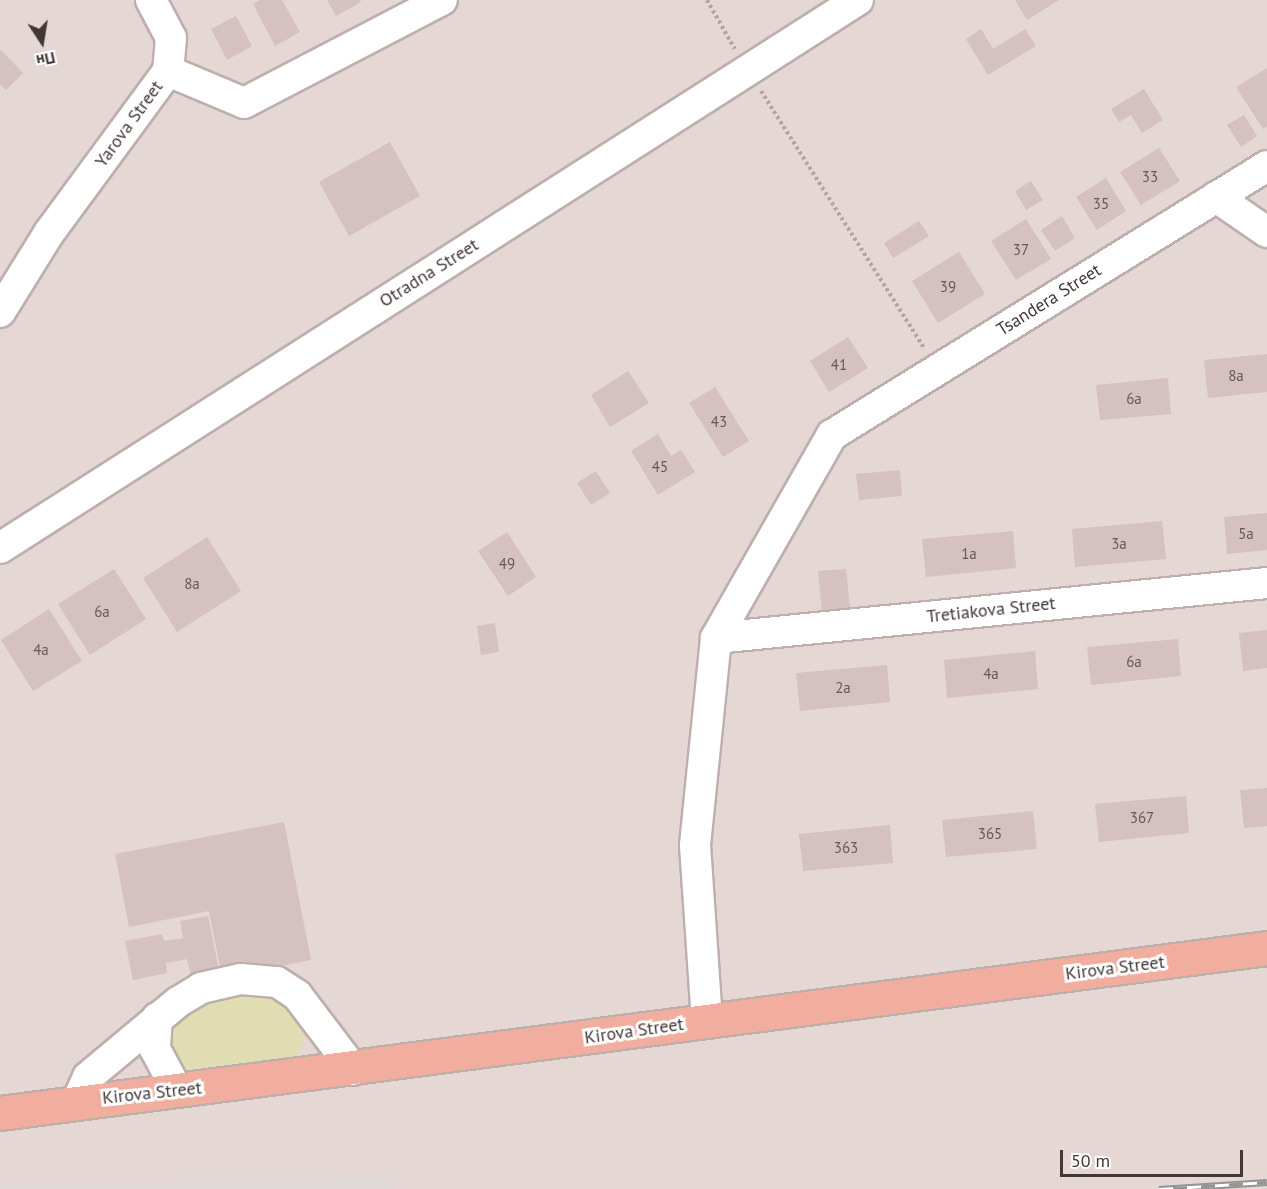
<!DOCTYPE html>
<meta charset="utf-8">
<style>
body{margin:0}
#map{position:relative;width:1267px;height:1189px;overflow:hidden;background:#f0e8e6;font-family:"PT Sans",sans-serif}
div>[style]{position:absolute}
.residential>*{inset:0;background:#e4d7d4}
.industrial>*{inset:0;background:#e0d8d7}
.green>*{inset:0;background:#e0ddb3}
.building>*{inset:0;background:#d4c1c0}
.path>*{height:4px;margin-top:-2px;transform-origin:0;background:repeating-linear-gradient(90deg,#bba09d 0 3px,transparent 0 6px)}
.roads{filter:drop-shadow(2px 0 #beafad) drop-shadow(-2px 0 #beafad) drop-shadow(0 2px #beafad) drop-shadow(0 -2px #beafad)}
.minor>*{height:30px;margin:-15px;padding:0 15px;transform-origin:15px;border-radius:15px;background:#fff}
.major>*{height:33px;margin:-16.5px;padding:0 16.5px;transform-origin:16.5px;border-radius:16.5px;background:#f1ae9e}
.rail>*{height:7px;margin-top:-3.5px;transform-origin:0;background:repeating-linear-gradient(90deg,#fff 0 14px,#949494 0 28px);box-sizing:border-box;border-block:2px solid #949494}
span{translate:-50% -50%;white-space:nowrap;text-align:center;line-height:1.15;-webkit-text-stroke:6px #fff;paint-order:stroke}
.number-label{font-size:15px;color:#665a58}
.number-label span{-webkit-text-stroke-width:0}
.street-label{font-size:18px;color:#423736}
.north{position:absolute;left:12px;top:12px;width:60px;height:60px;-webkit-text-stroke:4px #fff;paint-order:stroke;rotate:168deg;font-size:16px;font-weight:700;line-height:24px;text-align:center;color:#423736}
.north::after{content:'';display:block;margin:auto;width:21px;height:27px;background:#423736;clip-path:polygon(50% 0,100% 100%,50% 72%,0 100%)}
.scale{position:absolute;left:1060px;top:1150px;width:183px;height:27px;box-sizing:border-box;border:3px solid #423736;border-top:0;padding-left:8px;font-size:18px;line-height:21px;white-space:nowrap;color:#423736;-webkit-text-stroke:4px #fff;paint-order:stroke}
</style>
<div id="map">
<div class="residential">
<i style="clip-path:polygon(0 0,1267px 0,1267px 1189px,0 1189px)"></i>
</div>
<div class="industrial">
<i style="clip-path:polygon(394px 1179px,395px 1189px,0 1189px,0 1183px)"></i>
</div>
<div class="green">
<i style="clip-path:polygon(277px 991px,302px 1022px,306px 1038px,292px 1061px,188px 1074px,166px 1057px,170px 1027px,177px 1017px,215px 994px)"></i>
</div>
<div class="building">
<i style="clip-path:polygon(260px 0,282px 0,300px 32px,275px 46px,253px 4px)"></i>
<i style="clip-path:polygon(327px 0,360px 0,361px 2px,336px 16px)"></i>
<i style="clip-path:polygon(1015px 0,1059px 0,1027px 20px)"></i>
<i style="clip-path:polygon(236px 16px,252px 46px,227px 60px,211px 29px)"></i>
<i style="clip-path:polygon(981px 29px,993px 49px,1025px 29px,1036px 46px,988px 75px,966px 39px)"></i>
<i style="clip-path:polygon(0 49px,23px 73px,6px 90px,0 84px)"></i>
<i style="clip-path:polygon(1267px 68px,1267px 126px,1263px 129px,1236px 87px)"></i>
<i style="clip-path:polygon(1144px 89px,1163px 120px,1142px 133px,1131px 115px,1119px 122px,1111px 109px)"></i>
<i style="clip-path:polygon(1244px 115px,1257px 136px,1241px 147px,1227px 125px)"></i>
<i style="clip-path:polygon(390px 142px,420px 196px,349px 236px,319px 182px)"></i>
<i style="clip-path:polygon(1159px 148px,1180px 181px,1141px 205px,1120px 172px)"></i>
<i style="clip-path:polygon(1106px 178px,1126px 211px,1097px 230px,1076px 197px)"></i>
<i style="clip-path:polygon(1031px 181px,1043px 200px,1026px 210px,1015px 191px)"></i>
<i style="clip-path:polygon(1062px 216px,1075px 238px,1055px 251px,1041px 230px)"></i>
<i style="clip-path:polygon(1026px 219px,1051px 259px,1016px 280px,991px 241px)"></i>
<i style="clip-path:polygon(919px 221px,929px 236px,893px 258px,884px 243px)"></i>
<i style="clip-path:polygon(959px 252px,985px 294px,938px 323px,912px 281px)"></i>
<i style="clip-path:polygon(848px 337px,868px 368px,829px 392px,810px 361px)"></i>
<i style="clip-path:polygon(1267px 354px,1267px 392px,1208px 398px,1204px 360px)"></i>
<i style="clip-path:polygon(628px 371px,649px 403px,610px 427px,591px 395px)"></i>
<i style="clip-path:polygon(1168px 378px,1171px 414px,1100px 420px,1096px 385px)"></i>
<i style="clip-path:polygon(715px 387px,749px 441px,723px 457px,689px 403px)"></i>
<i style="clip-path:polygon(658px 434px,671px 456px,681px 450px,695px 472px,658px 495px,631px 451px)"></i>
<i style="clip-path:polygon(900px 470px,902px 496px,859px 500px,856px 474px)"></i>
<i style="clip-path:polygon(596px 471px,610px 493px,591px 505px,577px 483px)"></i>
<i style="clip-path:polygon(1267px 513px,1267px 550px,1227px 554px,1224px 517px)"></i>
<i style="clip-path:polygon(1162px 521px,1166px 559px,1075px 567px,1072px 529px)"></i>
<i style="clip-path:polygon(1013px 531px,1016px 568px,926px 577px,922px 539px)"></i>
<i style="clip-path:polygon(507px 532px,536px 577px,508px 596px,478px 551px)"></i>
<i style="clip-path:polygon(207px 537px,241px 591px,177px 632px,143px 578px)"></i>
<i style="clip-path:polygon(114px 569px,146px 619px,90px 655px,58px 604px)"></i>
<i style="clip-path:polygon(846px 569px,850px 609px,822px 612px,818px 571px)"></i>
<i style="clip-path:polygon(49px 609px,82px 661px,33px 691px,1px 640px)"></i>
<i style="clip-path:polygon(495px 623px,499px 652px,481px 655px,477px 626px)"></i>
<i style="clip-path:polygon(1267px 630px,1267px 668px,1243px 671px,1239px 633px)"></i>
<i style="clip-path:polygon(1178px 639px,1181px 676px,1091px 685px,1087px 647px)"></i>
<i style="clip-path:polygon(1035px 651px,1038px 689px,947px 698px,944px 660px)"></i>
<i style="clip-path:polygon(887px 665px,890px 702px,800px 711px,796px 673px)"></i>
<i style="clip-path:polygon(1267px 788px,1267px 826px,1244px 828px,1240px 790px)"></i>
<i style="clip-path:polygon(1186px 796px,1189px 833px,1099px 842px,1095px 804px)"></i>
<i style="clip-path:polygon(1033px 811px,1037px 849px,946px 857px,942px 820px)"></i>
<i style="clip-path:polygon(284px 822px,311px 960px,222px 977px,209px 911px,129px 927px,115px 854px)"></i>
<i style="clip-path:polygon(890px 825px,893px 863px,803px 871px,799px 834px)"></i>
<i style="clip-path:polygon(208px 916px,219px 970px,191px 976px,187px 959px,166px 963px,167px 973px,133px 980px,125px 941px,162px 934px,164px 941px,183px 938px,180px 921px)"></i>
</div>
<div class="path">
<i style="left:707px;top:0;width:56px;rotate:60.3deg"></i>
<i style="left:761px;top:91px;width:304px;rotate:57.6deg"></i>
</div>
<div class="roads">
<div class="minor">
<i style="left:151px;top:0;width:43px;rotate:62.2deg"></i>
<i style="left:171px;top:38px;width:33px;rotate:95deg"></i>
<i style="left:1216px;top:197px;width:62px;rotate:34.5deg"></i>
<i style="left:0;top:312px;width:93px;rotate:-58.2deg"></i>
<i style="left:49px;top:233px;width:201px;rotate:-53.7deg"></i>
<i style="left:168px;top:71px;width:82px;rotate:22.8deg"></i>
<i style="left:244px;top:103px;width:223px;rotate:-27.5deg"></i>
<i style="left:0;top:548px;width:1018px;rotate:-32.57deg"></i>
<i style="left:716px;top:638px;width:554px;rotate:-5.7deg"></i>
<i style="left:157px;top:1018px;width:31px;rotate:94deg"></i>
<i style="left:155px;top:1049px;width:47px;rotate:61.8deg"></i>
<i style="left:707px;top:1021px;width:176px;rotate:-93.9deg"></i>
<i style="left:695px;top:845px;width:208px;rotate:-84.2deg"></i>
<i style="left:716px;top:638px;width:234px;rotate:-60.3deg"></i>
<i style="left:832px;top:435px;width:511px;rotate:-31.73deg"></i>
<i style="left:77px;top:1101px;width:26px;rotate:-65deg"></i>
<i style="left:88px;top:1077px;width:117px;rotate:-39.8deg"></i>
<i style="left:178px;top:1002px;width:27px;rotate:-31deg"></i>
<i style="left:201px;top:988px;width:41px;rotate:-12.7deg"></i>
<i style="left:241px;top:979px;width:36px;rotate:5deg"></i>
<i style="left:277px;top:982px;width:24px;rotate:33deg"></i>
<i style="left:297px;top:995px;width:94px;rotate:52.8deg"></i>
</div>
<div class="major">
<i style="left:0;top:1113px;width:1278px;rotate:-7.42deg"></i>
</div>
</div>
<div class="rail">
<i style="left:1159px;top:1189px;width:108px;rotate:-3.7deg"></i>
</div>
<div class="number-label">
<span style="left:1150px;top:177px">33</span>
<span style="left:1101px;top:204px">35</span>
<span style="left:1021px;top:250px">37</span>
<span style="left:948px;top:287px">39</span>
<span style="left:839px;top:365px">41</span>
<span style="left:1236px;top:376px">8а</span>
<span style="left:1134px;top:399px">6а</span>
<span style="left:719px;top:422px">43</span>
<span style="left:660px;top:467px">45</span>
<span style="left:1246px;top:534px">5а</span>
<span style="left:1119px;top:544px">3а</span>
<span style="left:969px;top:554px">1а</span>
<span style="left:507px;top:564px">49</span>
<span style="left:192px;top:584px">8а</span>
<span style="left:102px;top:612px">6а</span>
<span style="left:41px;top:650px">4а</span>
<span style="left:1134px;top:662px">6а</span>
<span style="left:991px;top:674px">4а</span>
<span style="left:843px;top:688px">2а</span>
<span style="left:1142px;top:818px">367</span>
<span style="left:990px;top:834px">365</span>
<span style="left:846px;top:848px">363</span>
</div>
<div class="street-label">
<span style="left:129px;top:124px;rotate:-54deg">Yarova Street</span>
<span style="left:429px;top:273px;rotate:-32deg">Otradna Street</span>
<span style="left:1049px;top:300px;rotate:-32deg">Tsandera Street</span>
<span style="left:991px;top:610px;rotate:-6deg">Tretiakova Street</span>
<span style="left:1115px;top:968px;rotate:-7deg">Kirova Street</span>
<span style="left:634px;top:1031px;rotate:-8deg">Kirova Street</span>
<span style="left:152px;top:1093px;rotate:-6deg">Kirova Street</span>
</div>
<div class="north">Пн</div>
<div class="scale">50 m</div>
</div>
